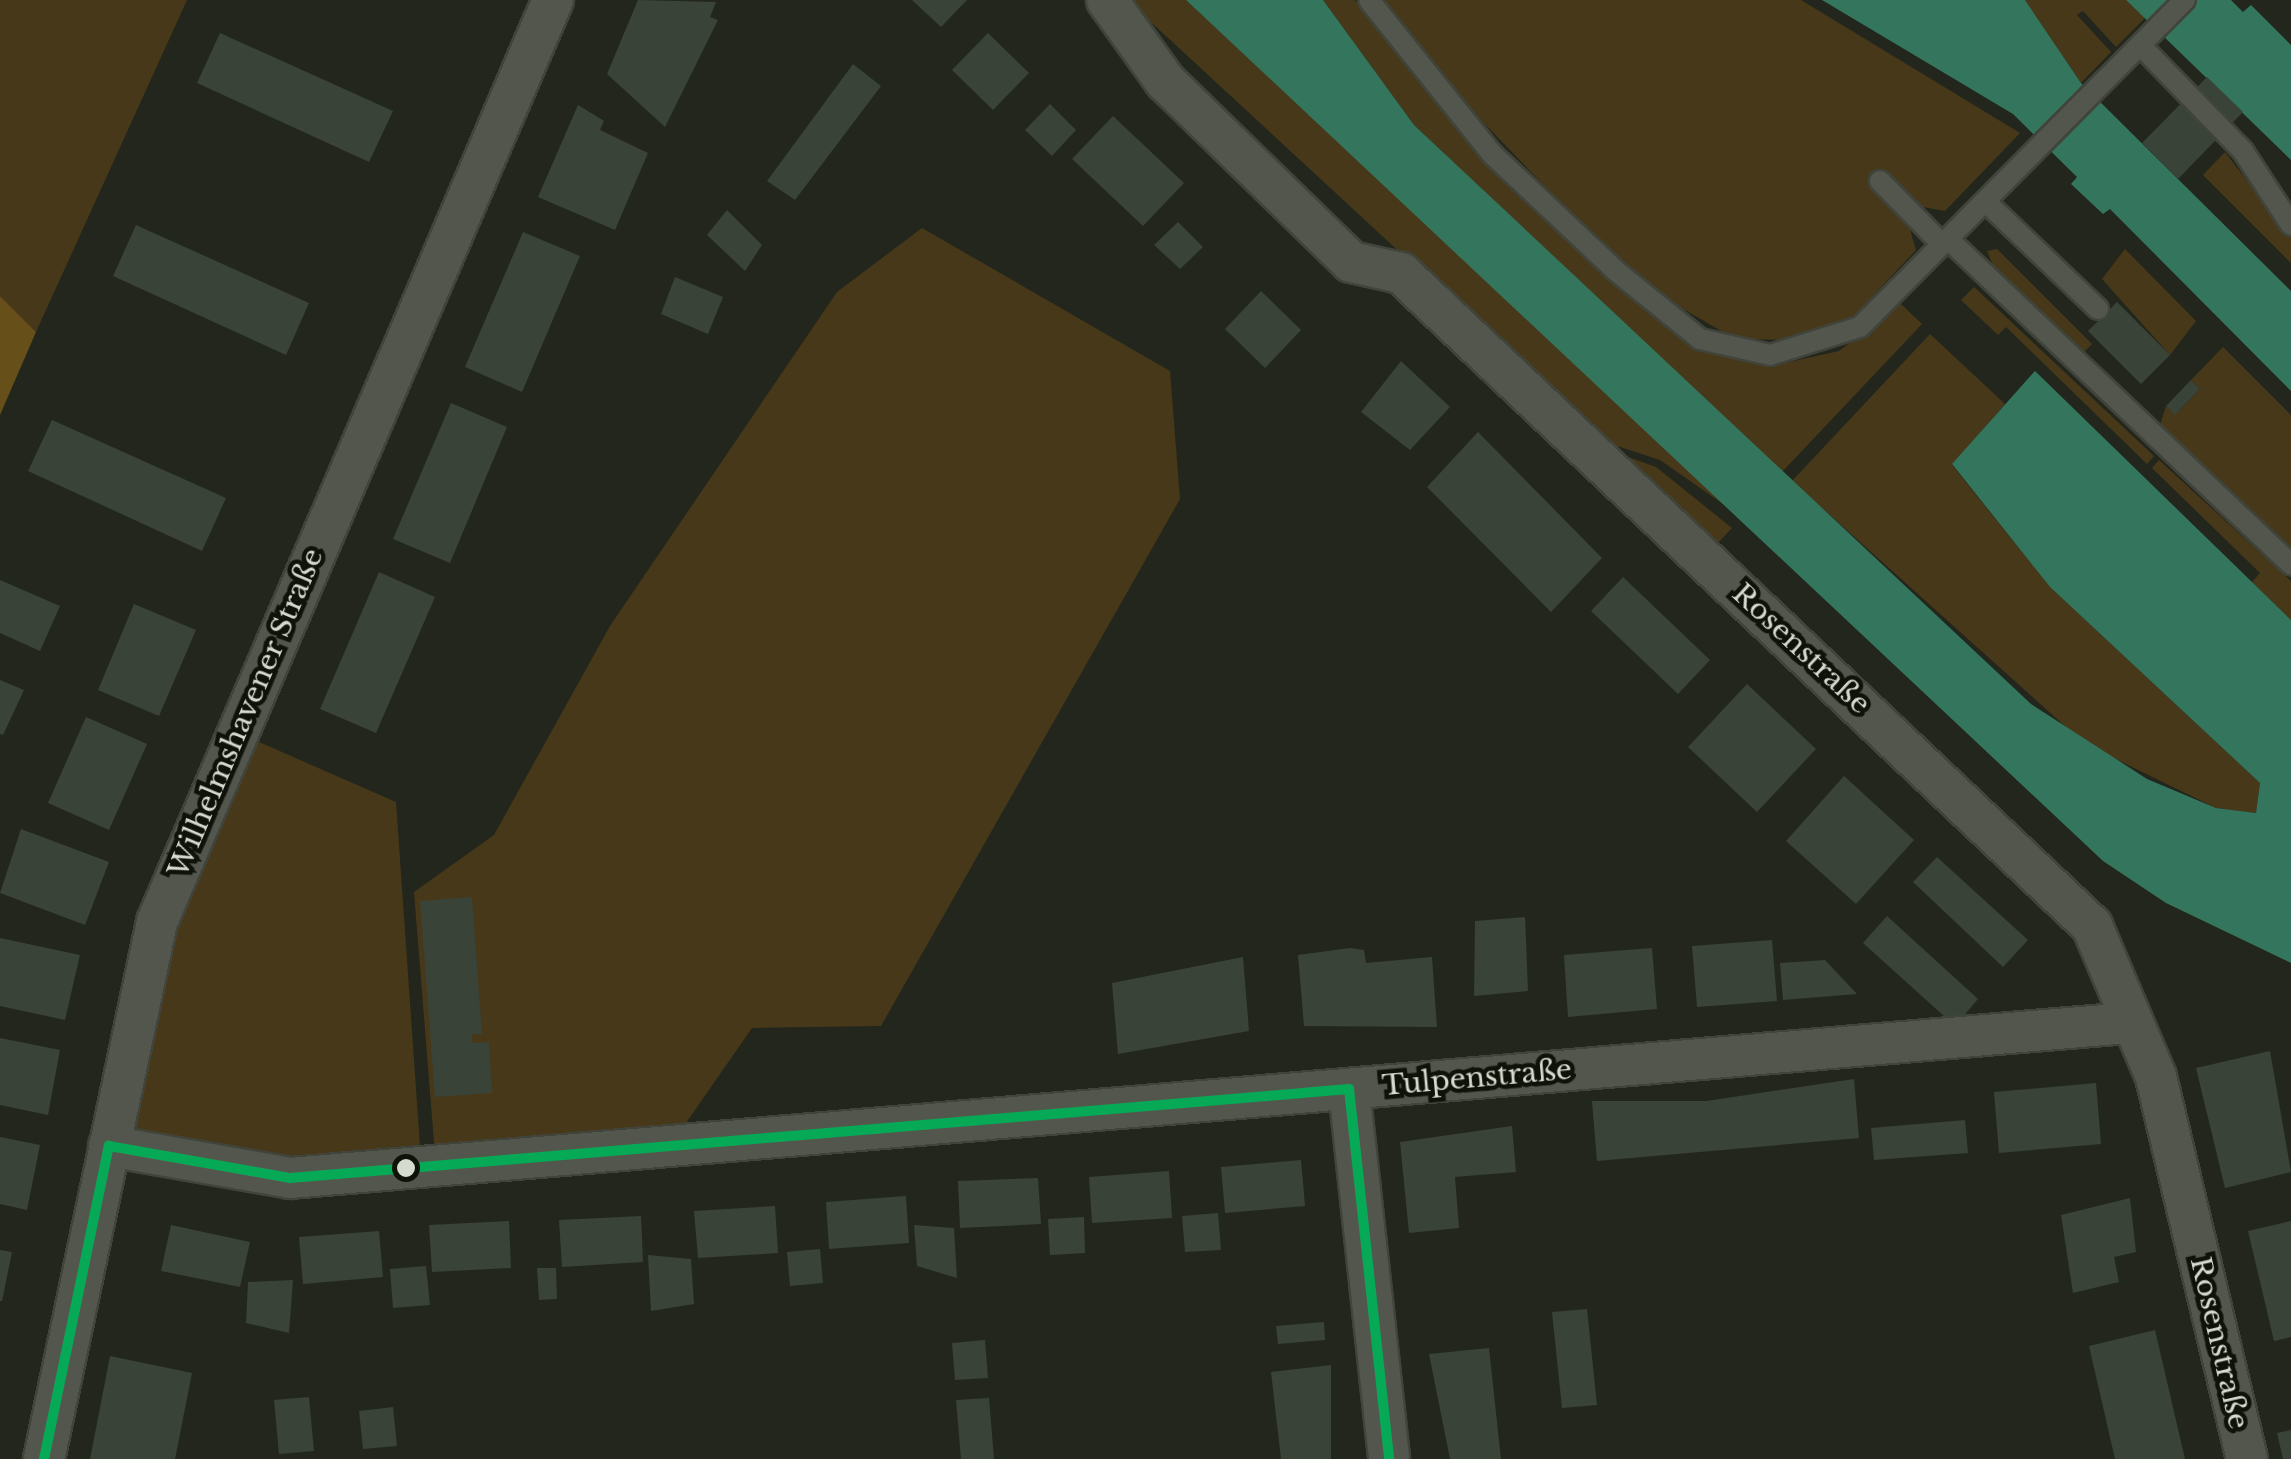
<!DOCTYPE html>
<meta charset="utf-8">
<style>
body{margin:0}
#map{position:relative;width:2291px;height:1459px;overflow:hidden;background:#23261c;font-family:"Libre Baskerville",serif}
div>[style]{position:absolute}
.green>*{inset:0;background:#473819}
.forest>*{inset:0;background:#674f19}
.water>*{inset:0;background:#33765d}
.building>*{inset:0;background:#394337}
.roads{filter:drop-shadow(2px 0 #40443b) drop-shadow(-2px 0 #40443b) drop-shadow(0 2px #40443b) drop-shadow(0 -2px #40443b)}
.service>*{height:20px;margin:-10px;padding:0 10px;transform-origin:10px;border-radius:10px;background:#53564d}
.minor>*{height:40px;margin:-20px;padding:0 20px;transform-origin:20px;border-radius:20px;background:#53564d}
.bus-1>*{height:10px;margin:-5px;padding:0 5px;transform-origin:5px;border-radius:5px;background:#06aa56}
.dots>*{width:28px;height:28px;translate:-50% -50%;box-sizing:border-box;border:5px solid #0f1209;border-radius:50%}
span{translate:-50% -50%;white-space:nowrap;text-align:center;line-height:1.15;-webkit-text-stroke:9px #0f1209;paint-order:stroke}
.street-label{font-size:28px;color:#d6dbcf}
</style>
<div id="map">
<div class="green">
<i style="clip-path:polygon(0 0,187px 0,36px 332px,0 296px)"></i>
<i style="clip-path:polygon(1127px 0,1186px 0,1743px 518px,1660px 460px,1605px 442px)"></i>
<i style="clip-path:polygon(1323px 0,1355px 0,1487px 165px,1696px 349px,1771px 366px,1839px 351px,1901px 304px,1922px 324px,1782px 472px,1414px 125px)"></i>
<i style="clip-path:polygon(1384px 0,1801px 0,2020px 133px,1945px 211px,1923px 207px,1886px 170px,1870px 183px,1909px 226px,1916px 250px,1854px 316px,1800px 340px,1735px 339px,1666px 299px,1590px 233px,1448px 86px)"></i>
<i style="clip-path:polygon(2025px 0,2126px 0,2145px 18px,2116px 47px,2083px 11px,2077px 15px,2111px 52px,2081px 83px)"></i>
<i style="clip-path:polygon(2225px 152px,2291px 238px,2291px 263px,2203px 175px)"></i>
<i style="clip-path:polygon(922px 228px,1170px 371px,1180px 499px,881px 1026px,752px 1028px,670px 1146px,436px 1167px,414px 892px,494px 835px,610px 626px,837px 292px)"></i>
<i style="clip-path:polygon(1997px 249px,2092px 344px,2081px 355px,1997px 275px,1987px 251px)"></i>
<i style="clip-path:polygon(2125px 249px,2196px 321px,2170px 355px,2102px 279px)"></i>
<i style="clip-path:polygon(1974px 287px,2154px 456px,2147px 464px,2006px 327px,1998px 335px,1961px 300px)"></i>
<i style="clip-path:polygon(1930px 334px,2005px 404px,1952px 465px,2050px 587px,2260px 783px,2256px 813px,2216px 808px,2085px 744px,1792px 481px)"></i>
<i style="clip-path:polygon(2223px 347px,2291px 415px,2291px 547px,2160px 425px,2166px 406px,2176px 414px,2200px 389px,2191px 380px)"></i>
<i style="clip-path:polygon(1617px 453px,1656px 467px,1732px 528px,1714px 547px)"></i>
<i style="clip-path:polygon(2159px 460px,2291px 581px,2291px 620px,2252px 582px,2260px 573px,2152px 468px)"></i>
<i style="clip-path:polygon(243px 735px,396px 802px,420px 1146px,265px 1163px,121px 1133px,150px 975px)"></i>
</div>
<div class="forest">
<i style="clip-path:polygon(0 296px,36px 332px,0 415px)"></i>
</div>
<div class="water">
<i style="clip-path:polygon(1186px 0,1323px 0,1414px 125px,2031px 704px,2147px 779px,2216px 808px,2256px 813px,2260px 783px,2050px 587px,1952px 464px,2035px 371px,2291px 620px,2291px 963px,2166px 903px,2103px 861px)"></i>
<i style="clip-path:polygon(1822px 0,2025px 0,2081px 83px,2291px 291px,2291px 391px,2110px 209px,2103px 214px,2071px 184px,2077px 177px,2013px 114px)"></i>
<i style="clip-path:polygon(2126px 0,2231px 0,2243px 12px,2251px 5px,2291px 45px,2291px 160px)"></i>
</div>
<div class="building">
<i style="clip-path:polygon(638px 0,716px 2px,710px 17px,718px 20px,665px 127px,607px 74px)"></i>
<i style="clip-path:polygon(912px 0,967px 0,941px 27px)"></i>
<i style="clip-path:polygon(220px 33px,393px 111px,369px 162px,197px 83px)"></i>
<i style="clip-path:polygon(988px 33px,1029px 73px,993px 110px,952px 70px)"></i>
<i style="clip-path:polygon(853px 64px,881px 86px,795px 200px,767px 181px)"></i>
<i style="clip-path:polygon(2207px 77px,2243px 112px,2178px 179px,2142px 143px)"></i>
<i style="clip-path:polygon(1050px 104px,1076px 130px,1052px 156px,1025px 130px)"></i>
<i style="clip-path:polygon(578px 105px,604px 121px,600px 130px,648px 153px,615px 230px,538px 197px)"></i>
<i style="clip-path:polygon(1113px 116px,1184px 183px,1143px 226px,1072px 159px)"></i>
<i style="clip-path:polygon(727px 210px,762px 245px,745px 271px,707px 235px)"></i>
<i style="clip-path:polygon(1178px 222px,1203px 247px,1180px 269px,1154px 245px)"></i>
<i style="clip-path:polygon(136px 225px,309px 303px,286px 355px,113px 276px)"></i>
<i style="clip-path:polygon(523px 232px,580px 256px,522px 392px,465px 367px)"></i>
<i style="clip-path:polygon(675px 277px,723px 297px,708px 334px,661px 314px)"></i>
<i style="clip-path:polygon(1261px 291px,1301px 330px,1265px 368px,1225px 329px)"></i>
<i style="clip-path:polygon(2117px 302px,2170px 355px,2141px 384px,2088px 331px)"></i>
<i style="clip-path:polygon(1401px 361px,1450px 407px,1410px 450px,1361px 412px)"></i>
<i style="clip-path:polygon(2191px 380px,2200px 389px,2175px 415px,2166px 406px)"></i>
<i style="clip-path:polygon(451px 403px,507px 427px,450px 563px,393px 539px)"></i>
<i style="clip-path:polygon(52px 420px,226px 498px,202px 551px,28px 471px)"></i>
<i style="clip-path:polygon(1478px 432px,1602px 558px,1551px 612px,1427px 487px)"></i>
<i style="clip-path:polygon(379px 572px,435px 597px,376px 733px,320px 709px)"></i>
<i style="clip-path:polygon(1623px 577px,1710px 660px,1678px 694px,1591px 611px)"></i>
<i style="clip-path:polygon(0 580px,60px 606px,40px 651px,0 633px)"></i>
<i style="clip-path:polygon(134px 604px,196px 630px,159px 716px,98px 690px)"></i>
<i style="clip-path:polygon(0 680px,24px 690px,3px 735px,0 734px)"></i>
<i style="clip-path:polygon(1747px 684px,1816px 749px,1757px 812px,1688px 747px)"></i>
<i style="clip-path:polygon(86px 717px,147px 744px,109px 830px,48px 803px)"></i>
<i style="clip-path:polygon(1844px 776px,1914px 840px,1856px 904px,1786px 841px)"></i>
<i style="clip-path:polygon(21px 829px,109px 862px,85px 925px,0 893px)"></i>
<i style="clip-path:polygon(1937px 857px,2028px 940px,2003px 967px,1913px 882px)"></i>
<i style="clip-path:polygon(472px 897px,482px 1034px,472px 1034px,472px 1043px,489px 1042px,492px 1093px,435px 1097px,420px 901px)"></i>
<i style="clip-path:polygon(1887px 916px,1978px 999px,1955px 1026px,1863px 943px)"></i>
<i style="clip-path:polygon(1525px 917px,1528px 991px,1474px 996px,1475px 921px)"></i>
<i style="clip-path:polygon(0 938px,80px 955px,65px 1020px,0 1006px)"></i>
<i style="clip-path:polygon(1772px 940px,1777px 1001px,1697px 1007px,1692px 946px)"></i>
<i style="clip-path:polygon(1350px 948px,1364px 950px,1366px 963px,1432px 957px,1437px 1027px,1304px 1026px,1298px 955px)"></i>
<i style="clip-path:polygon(1652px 948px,1657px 1009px,1568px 1017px,1564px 955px)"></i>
<i style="clip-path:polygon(1243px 957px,1249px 1031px,1118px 1054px,1112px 983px)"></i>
<i style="clip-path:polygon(1825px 960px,1857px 994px,1783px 1000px,1780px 963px)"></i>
<i style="clip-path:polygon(0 1038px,60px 1050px,48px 1115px,0 1105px)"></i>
<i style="clip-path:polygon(2270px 1051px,2291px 1172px,2225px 1188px,2196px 1068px)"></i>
<i style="clip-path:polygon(1854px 1079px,1859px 1138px,1597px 1161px,1592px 1101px,1706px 1101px)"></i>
<i style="clip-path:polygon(2096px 1083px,2101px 1144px,1999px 1153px,1994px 1092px)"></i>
<i style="clip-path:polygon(1965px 1120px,1968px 1153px,1874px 1160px,1871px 1128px)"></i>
<i style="clip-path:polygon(1512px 1126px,1516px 1172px,1455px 1177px,1459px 1228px,1409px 1233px,1400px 1142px)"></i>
<i style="clip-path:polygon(0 1137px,40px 1145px,27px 1210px,0 1204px)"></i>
<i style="clip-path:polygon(1301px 1160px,1305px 1206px,1225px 1213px,1221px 1167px)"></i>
<i style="clip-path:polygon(1169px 1171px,1172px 1218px,1092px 1223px,1089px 1177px)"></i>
<i style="clip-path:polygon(1038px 1178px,1041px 1224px,960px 1228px,958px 1181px)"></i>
<i style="clip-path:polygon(906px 1196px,909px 1243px,829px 1249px,826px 1202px)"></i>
<i style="clip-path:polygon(2130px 1198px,2136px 1252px,2114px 1257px,2119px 1282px,2073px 1293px,2061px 1215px)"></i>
<i style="clip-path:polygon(775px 1206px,778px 1253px,698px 1258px,694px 1211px)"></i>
<i style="clip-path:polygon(1218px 1213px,1221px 1250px,1185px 1252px,1182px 1216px)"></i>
<i style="clip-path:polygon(641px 1216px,643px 1262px,562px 1267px,559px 1220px)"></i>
<i style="clip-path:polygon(1084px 1217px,1085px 1253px,1050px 1255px,1048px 1219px)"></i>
<i style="clip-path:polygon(509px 1221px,511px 1268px,432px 1272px,429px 1225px)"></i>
<i style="clip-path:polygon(2291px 1221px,2291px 1337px,2274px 1341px,2248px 1231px)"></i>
<i style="clip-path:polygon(171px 1225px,250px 1242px,240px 1287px,161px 1271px)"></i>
<i style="clip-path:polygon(914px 1225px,954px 1228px,957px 1278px,917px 1266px)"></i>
<i style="clip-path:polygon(379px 1231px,383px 1277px,303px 1284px,299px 1237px)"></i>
<i style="clip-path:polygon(820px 1249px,823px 1283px,790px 1286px,787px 1252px)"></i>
<i style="clip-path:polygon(0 1250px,12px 1252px,2px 1301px,0 1301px)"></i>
<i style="clip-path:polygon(648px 1255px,691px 1259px,694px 1304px,651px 1311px)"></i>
<i style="clip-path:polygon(426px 1266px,430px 1305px,393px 1308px,390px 1269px)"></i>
<i style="clip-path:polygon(537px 1268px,556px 1268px,557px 1299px,539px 1300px)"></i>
<i style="clip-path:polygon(293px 1280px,289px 1333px,246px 1323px,248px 1282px)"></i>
<i style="clip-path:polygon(1587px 1309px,1597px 1405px,1562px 1408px,1552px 1312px)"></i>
<i style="clip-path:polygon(1324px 1322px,1325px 1340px,1278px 1344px,1276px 1326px)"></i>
<i style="clip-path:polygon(2155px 1330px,2185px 1459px,2115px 1459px,2089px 1346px)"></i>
<i style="clip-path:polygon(985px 1340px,988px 1378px,955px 1380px,952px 1343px)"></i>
<i style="clip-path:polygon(1489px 1348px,1501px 1459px,1450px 1459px,1429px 1354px)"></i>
<i style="clip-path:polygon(110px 1356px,192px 1373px,175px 1459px,90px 1459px)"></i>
<i style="clip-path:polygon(1331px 1365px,1331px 1459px,1281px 1459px,1271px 1372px)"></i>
<i style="clip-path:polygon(309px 1397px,314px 1451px,279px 1454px,274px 1400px)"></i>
<i style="clip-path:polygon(989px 1398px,994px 1459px,961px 1459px,956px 1400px)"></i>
<i style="clip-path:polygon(393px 1407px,397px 1446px,363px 1449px,359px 1411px)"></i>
<i style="clip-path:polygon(2291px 1430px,2291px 1459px,2283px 1459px,2277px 1433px)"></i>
</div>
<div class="roads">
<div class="service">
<i style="left:1369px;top:0;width:197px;rotate:51.4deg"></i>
<i style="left:1492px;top:154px;width:170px;rotate:43.3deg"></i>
<i style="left:1616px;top:271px;width:108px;rotate:39deg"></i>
<i style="left:1700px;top:339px;width:72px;rotate:12.9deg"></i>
<i style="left:1770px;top:355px;width:94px;rotate:-17.3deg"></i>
<i style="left:1860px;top:327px;width:461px;rotate:-45.2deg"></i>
<i style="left:2141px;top:46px;width:146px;rotate:45.8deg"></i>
<i style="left:2243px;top:151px;width:88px;rotate:57deg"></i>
<i style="left:1880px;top:181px;width:88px;rotate:45.5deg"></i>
<i style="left:1986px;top:202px;width:155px;rotate:43.7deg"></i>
<i style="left:1948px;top:239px;width:473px;rotate:43.5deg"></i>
</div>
<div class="minor">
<i style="left:1107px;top:0;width:100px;rotate:54.4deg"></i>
<i style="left:1165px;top:81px;width:260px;rotate:44.2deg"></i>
<i style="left:1351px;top:262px;width:51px;rotate:12.4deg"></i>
<i style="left:1401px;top:273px;width:951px;rotate:43.38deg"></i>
<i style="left:2092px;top:926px;width:164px;rotate:67deg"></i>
<i style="left:2156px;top:1077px;width:393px;rotate:76.6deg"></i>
<i style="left:1349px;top:1089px;width:372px;rotate:83.8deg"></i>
<i style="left:109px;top:1146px;width:184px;rotate:10deg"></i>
<i style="left:290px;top:1178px;width:1847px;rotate:-4.82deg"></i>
<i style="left:44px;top:1459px;width:549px;rotate:-78.12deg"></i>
<i style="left:157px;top:922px;width:1003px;rotate:-66.76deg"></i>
</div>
</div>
<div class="bus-1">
<i style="left:44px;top:1459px;width:320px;rotate:-78.3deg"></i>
<i style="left:109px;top:1146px;width:184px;rotate:10deg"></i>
<i style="left:290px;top:1178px;width:1063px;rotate:-4.8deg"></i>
<i style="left:1349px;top:1089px;width:372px;rotate:83.8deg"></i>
</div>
<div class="dots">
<i style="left:406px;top:1168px;background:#d6dbcf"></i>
</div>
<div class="street-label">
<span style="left:1801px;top:649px;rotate:43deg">Rosenstraße</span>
<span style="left:246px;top:713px;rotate:-67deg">Wilhelmshavener Straße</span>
<span style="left:1477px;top:1078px;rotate:-5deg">Tulpenstraße</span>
<span style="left:2219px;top:1343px;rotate:77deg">Rosenstraße</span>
</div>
</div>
